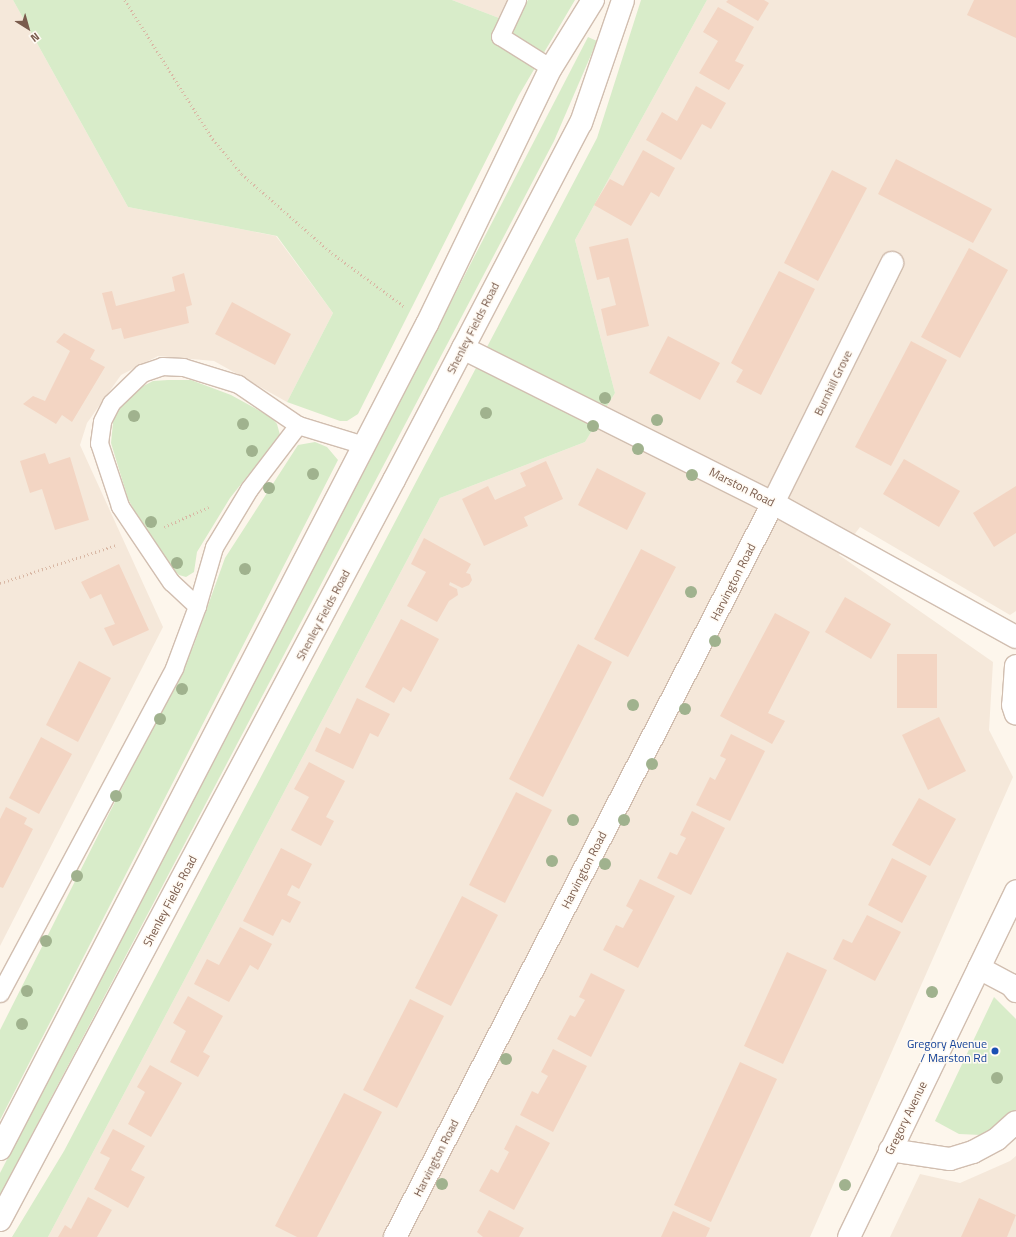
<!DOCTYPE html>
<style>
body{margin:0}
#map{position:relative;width:1016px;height:1237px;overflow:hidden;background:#fdf6ec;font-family:"Titillium Web",sans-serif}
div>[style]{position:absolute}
.residential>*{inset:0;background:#f5e8da}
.green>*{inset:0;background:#d8ecc9}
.building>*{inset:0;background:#f3d5c3}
.path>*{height:2.5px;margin-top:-1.25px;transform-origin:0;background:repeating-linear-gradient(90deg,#d9b8a5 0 1px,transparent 0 4px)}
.roads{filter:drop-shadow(1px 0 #d1beb0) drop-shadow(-1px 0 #d1beb0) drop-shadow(0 1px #d1beb0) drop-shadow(0 -1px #d1beb0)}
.service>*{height:17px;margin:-8.5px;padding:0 8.5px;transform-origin:8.5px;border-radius:8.5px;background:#fff}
.minor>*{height:22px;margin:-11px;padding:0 11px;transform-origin:11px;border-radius:11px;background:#fff}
.tertiary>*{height:22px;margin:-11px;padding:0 11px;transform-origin:11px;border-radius:11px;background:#fff}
.trees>*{width:12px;height:12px;margin:-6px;border-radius:50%;background:#a0b28e}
.dots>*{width:11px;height:11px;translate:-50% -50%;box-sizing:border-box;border:2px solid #fffaf3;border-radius:50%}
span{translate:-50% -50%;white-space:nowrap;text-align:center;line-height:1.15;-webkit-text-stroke:3px #fffaf3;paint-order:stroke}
.street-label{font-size:12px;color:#7a5c4d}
.transit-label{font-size:12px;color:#164399}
.right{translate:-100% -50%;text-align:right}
.north{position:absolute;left:8px;top:8px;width:40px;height:40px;-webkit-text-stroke:3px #fffaf3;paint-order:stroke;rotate:143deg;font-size:11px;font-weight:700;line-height:16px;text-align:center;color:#7a5c4d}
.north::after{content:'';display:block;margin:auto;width:14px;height:18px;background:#7a5c4d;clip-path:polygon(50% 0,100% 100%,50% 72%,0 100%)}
</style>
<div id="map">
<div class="residential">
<i style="clip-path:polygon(0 0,13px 0,128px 207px,276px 236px,333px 313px,287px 402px,214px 361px,158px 356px,121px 375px,87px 423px,80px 445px,163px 627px,0 946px)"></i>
<i style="clip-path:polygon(452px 0,509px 0,499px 18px)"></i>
<i style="clip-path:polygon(707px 0,1016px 0,1016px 611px,1010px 615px,860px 527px,839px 555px,993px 662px,989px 730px,1013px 777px,810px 1237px,48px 1237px,440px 498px,585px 442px,615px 393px,575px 240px)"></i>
<i style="clip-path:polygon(1016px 1156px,1016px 1237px,890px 1237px,920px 1174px,960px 1183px,1010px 1161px)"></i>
</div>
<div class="green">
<i style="clip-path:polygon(13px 0,452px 0,499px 18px,520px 13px,528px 0,575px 0,519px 95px,358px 414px,347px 421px,340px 421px,287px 402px,333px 313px,277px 236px,128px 207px)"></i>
<i style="clip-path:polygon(641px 0,707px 0,575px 240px,615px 393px,585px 442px,440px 498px,48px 1237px,12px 1237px,64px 1151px,597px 138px)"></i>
<i style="clip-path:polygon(588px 37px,597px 41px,554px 141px,0 1195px,0 1173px)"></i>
<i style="clip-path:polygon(168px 380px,191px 380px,231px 395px,271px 417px,277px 424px,280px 435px,230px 498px,197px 552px,194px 572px,186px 577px,179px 575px,158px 553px,128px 499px,111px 443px,114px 413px,130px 393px,153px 381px)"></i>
<i style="clip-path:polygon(315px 442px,327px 447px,338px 460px,0 1120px,0 1030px,193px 647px,225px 558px,298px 445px)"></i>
<i style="clip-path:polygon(994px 997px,1016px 1019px,1016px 1112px,999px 1128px,981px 1135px,959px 1134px,935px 1121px)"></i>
</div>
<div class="building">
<i style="clip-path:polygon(728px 0,764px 0,769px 3px,758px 21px,726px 2px)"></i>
<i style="clip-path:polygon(974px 0,1016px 0,1016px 38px,967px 15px)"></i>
<i style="clip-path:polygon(718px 7px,754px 27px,735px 61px,744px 65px,729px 90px,699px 73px,718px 41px,703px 32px)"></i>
<i style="clip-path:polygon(696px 86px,726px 103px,711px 129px,702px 124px,681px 160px,646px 140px,662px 112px,677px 121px)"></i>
<i style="clip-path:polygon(643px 150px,675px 168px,659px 197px,651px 192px,631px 226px,594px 205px,610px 179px,623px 186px)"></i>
<i style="clip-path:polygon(896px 159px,992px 209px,973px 243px,878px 194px)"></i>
<i style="clip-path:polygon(832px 170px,867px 188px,818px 281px,784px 263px)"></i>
<i style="clip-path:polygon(628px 238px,649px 326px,607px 336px,601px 309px,616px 305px,609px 277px,597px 280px,589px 247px)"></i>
<i style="clip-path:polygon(969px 248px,1008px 270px,960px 358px,921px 337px)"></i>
<i style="clip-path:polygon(779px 271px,815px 289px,761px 395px,736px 382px,743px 370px,731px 363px)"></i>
<i style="clip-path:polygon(184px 273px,192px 305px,186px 307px,189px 323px,124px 339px,121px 328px,112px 330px,102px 293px,112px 291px,116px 306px,175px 291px,172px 277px)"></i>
<i style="clip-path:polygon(232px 302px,291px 334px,275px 365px,215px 334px)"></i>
<i style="clip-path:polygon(64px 333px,95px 350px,90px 359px,105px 367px,72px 422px,62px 415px,56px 424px,23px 404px,33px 396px,45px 401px,70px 351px,56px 342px)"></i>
<i style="clip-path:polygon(668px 336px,720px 363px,700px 400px,649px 373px)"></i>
<i style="clip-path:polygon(911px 341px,947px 360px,891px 466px,855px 447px)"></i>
<i style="clip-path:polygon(45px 453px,49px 464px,70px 457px,89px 520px,55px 530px,42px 489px,30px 493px,20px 461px)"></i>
<i style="clip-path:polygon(904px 459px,960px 491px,939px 527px,883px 494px)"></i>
<i style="clip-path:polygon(546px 461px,563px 499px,524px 517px,528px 526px,484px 546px,462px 499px,488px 486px,495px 500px,526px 486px,520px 473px)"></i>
<i style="clip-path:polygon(597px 468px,646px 493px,627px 530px,578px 505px)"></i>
<i style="clip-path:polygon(1016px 486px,1016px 533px,994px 547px,973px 513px)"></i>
<i style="clip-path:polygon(424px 538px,471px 564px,466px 573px,470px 574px,472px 580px,469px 585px,462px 588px,450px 582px,449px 585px,457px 589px,458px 595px,449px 601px,437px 622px,407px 606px,426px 572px,411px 564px)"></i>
<i style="clip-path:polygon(641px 549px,676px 567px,628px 657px,594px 639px)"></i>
<i style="clip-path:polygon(119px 564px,149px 630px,113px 646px,104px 628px,115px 624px,101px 594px,90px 599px,81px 582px)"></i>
<i style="clip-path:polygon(845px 597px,891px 624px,871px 659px,825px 632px)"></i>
<i style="clip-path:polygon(775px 613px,810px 632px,768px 713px,785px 721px,772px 744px,720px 716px)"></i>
<i style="clip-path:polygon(401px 619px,439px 639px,411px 692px,403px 687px,394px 703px,365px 687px)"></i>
<i style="clip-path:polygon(578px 644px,612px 662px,543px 797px,509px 779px)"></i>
<i style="clip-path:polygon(897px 654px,937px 654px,937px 708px,897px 708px)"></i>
<i style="clip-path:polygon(79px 661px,111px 678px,78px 742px,46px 725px)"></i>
<i style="clip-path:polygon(357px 698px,390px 714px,378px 737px,370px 733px,353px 769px,315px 751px,326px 727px,340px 734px)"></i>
<i style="clip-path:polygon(939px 717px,966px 771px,928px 790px,902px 735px)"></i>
<i style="clip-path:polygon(731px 734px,765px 751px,730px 821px,696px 805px,710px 777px,715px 780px,726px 759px,720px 756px)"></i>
<i style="clip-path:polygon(41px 737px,72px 754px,39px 814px,9px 798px)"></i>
<i style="clip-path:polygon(309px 762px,345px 781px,326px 817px,334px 821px,321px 846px,291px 830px,309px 797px,294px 789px)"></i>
<i style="clip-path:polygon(516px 792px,552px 810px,505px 903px,469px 885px)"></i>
<i style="clip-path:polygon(919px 798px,956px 819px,930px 866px,892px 845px)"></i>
<i style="clip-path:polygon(6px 807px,27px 818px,24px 824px,33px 829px,3px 888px,0 887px,0 819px)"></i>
<i style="clip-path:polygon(692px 811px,725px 828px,691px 895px,657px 878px,670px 852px,677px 855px,686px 838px,680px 835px)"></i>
<i style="clip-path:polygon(281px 848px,312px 864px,299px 889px,292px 885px,287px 895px,301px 902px,290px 923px,282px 919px,273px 936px,243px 921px)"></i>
<i style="clip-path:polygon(892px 858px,927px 876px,902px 923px,868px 905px)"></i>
<i style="clip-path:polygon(640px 879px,675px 896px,638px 968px,603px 950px,616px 925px,623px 928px,633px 910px,626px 906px)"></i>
<i style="clip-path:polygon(462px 896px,498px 915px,451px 1006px,415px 988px)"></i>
<i style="clip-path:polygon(867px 915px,901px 932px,875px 981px,833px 959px,843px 939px,852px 943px)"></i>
<i style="clip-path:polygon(240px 927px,272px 944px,258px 970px,250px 965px,229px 1002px,194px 984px,207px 959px,219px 965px)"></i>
<i style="clip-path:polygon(787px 952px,827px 970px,783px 1064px,744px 1046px)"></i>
<i style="clip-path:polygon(591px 973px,625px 990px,591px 1057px,557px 1039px,570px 1015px,575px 1017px,585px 1000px,579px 997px)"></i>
<i style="clip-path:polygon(188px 996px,223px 1016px,203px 1052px,210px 1056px,198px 1077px,170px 1062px,186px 1031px,173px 1023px)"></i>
<i style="clip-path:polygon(410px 999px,444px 1016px,397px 1108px,363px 1090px)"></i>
<i style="clip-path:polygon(553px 1049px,587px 1066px,553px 1132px,520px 1115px,532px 1091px,538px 1094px,548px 1076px,541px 1072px)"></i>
<i style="clip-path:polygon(740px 1062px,777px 1079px,711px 1222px,674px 1205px)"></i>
<i style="clip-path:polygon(150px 1065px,182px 1083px,151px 1137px,128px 1124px,145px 1092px,137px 1087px)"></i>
<i style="clip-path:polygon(344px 1093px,382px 1112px,317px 1237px,297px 1237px,275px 1226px)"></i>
<i style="clip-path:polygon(516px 1125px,550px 1143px,514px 1210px,479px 1191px,491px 1169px,498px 1173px,509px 1152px,504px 1149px)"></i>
<i style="clip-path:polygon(113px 1129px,145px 1146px,131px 1170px,145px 1177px,128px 1208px,94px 1189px,110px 1158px,100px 1153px)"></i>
<i style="clip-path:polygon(88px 1197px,112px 1210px,97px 1237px,58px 1237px,65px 1225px,71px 1229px)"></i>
<i style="clip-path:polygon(979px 1198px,1016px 1215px,1007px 1237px,961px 1237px)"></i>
<i style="clip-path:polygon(489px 1210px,524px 1228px,519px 1237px,483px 1237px,477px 1232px)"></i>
<i style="clip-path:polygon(673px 1211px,710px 1228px,706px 1237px,661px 1237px)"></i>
</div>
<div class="path">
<i style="left:125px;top:0;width:165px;rotate:57.7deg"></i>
<i style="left:213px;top:139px;width:45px;rotate:50.4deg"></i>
<i style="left:242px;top:174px;width:120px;rotate:41.3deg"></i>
<i style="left:332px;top:253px;width:91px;rotate:36.5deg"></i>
<i style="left:164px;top:527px;width:49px;rotate:-24deg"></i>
<i style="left:0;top:583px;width:122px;rotate:-18.1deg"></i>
</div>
<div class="roads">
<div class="service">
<i style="left:517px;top:0;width:40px;rotate:115deg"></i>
<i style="left:500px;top:36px;width:60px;rotate:32.1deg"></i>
<i style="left:197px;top:606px;width:35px;rotate:-137deg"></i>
<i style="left:171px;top:582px;width:92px;rotate:-123.9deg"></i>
<i style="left:120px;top:506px;width:66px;rotate:-108.4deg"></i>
<i style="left:99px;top:443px;width:22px;rotate:-82deg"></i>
<i style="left:102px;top:421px;width:20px;rotate:-63deg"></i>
<i style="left:111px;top:403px;width:43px;rotate:-44.1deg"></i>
<i style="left:142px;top:373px;width:21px;rotate:-19deg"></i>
<i style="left:162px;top:366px;width:21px;rotate:3deg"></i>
<i style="left:183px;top:367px;width:58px;rotate:17.2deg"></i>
<i style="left:238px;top:384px;width:73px;rotate:34.3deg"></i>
<i style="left:0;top:993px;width:369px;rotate:-61.8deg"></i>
<i style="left:174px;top:668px;width:66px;rotate:-69.6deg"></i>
<i style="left:197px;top:606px;width:61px;rotate:-73.9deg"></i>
<i style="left:214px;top:547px;width:68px;rotate:-58.9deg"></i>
<i style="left:249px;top:489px;width:81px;rotate:-52.6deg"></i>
<i style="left:298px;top:425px;width:69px;rotate:16.9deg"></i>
</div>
<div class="minor">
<i style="left:463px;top:348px;width:347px;rotate:26.6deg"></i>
<i style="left:773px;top:503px;width:277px;rotate:28.9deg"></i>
<i style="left:1016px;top:666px;width:39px;rotate:94deg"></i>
<i style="left:1013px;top:705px;width:9px;rotate:72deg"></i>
<i style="left:979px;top:968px;width:36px;rotate:28deg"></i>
<i style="left:1011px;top:985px;width:8px;rotate:50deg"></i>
<i style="left:890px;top:1150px;width:61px;rotate:8.5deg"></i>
<i style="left:950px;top:1159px;width:24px;rotate:-17deg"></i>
<i style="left:973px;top:1152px;width:27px;rotate:-28deg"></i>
<i style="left:997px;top:1139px;width:25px;rotate:-42deg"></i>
<i style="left:395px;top:1237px;width:826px;rotate:-62.75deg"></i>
<i style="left:773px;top:503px;width:268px;rotate:-63.6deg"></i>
<i style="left:849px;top:1237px;width:384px;rotate:-64.2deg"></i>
</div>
<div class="tertiary">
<i style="left:0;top:1149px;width:929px;rotate:-62.64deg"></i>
<i style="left:427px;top:324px;width:284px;rotate:-64.2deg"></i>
<i style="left:551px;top:68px;width:80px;rotate:-58.3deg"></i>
<i style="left:0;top:1220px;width:838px;rotate:-61.97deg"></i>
<i style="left:394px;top:480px;width:403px;rotate:-62.4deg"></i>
<i style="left:581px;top:123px;width:130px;rotate:-71.1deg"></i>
</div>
</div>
<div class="trees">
<i style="left:605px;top:398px"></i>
<i style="left:486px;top:413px"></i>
<i style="left:134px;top:416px"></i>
<i style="left:657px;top:420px"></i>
<i style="left:243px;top:424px"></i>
<i style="left:593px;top:426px"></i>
<i style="left:638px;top:449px"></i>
<i style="left:252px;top:451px"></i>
<i style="left:313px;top:474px"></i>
<i style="left:692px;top:475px"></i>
<i style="left:269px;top:488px"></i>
<i style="left:151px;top:522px"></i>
<i style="left:177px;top:563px"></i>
<i style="left:245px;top:569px"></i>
<i style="left:691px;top:592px"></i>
<i style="left:715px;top:641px"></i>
<i style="left:182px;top:689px"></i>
<i style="left:633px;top:705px"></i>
<i style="left:685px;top:709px"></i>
<i style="left:160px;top:719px"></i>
<i style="left:652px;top:764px"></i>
<i style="left:116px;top:796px"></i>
<i style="left:573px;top:820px"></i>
<i style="left:624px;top:820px"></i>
<i style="left:552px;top:861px"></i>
<i style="left:605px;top:864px"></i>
<i style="left:77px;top:876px"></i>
<i style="left:46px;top:941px"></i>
<i style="left:27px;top:991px"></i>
<i style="left:932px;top:992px"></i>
<i style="left:22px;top:1024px"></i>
<i style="left:506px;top:1059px"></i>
<i style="left:997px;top:1078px"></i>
<i style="left:442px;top:1184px"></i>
<i style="left:845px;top:1185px"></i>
</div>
<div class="dots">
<i style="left:995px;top:1051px;background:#1a4fb4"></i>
</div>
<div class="street-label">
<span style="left:473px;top:328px;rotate:-63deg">Shenley Fields Road</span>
<span style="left:833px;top:383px;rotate:-64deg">Burnhill Grove</span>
<span style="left:742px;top:487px;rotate:27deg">Marston Road</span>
<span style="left:733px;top:582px;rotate:-63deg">Harvington Road</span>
<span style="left:323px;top:615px;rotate:-62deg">Shenley Fields Road</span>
<span style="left:584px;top:870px;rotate:-63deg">Harvington Road</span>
<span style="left:170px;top:901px;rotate:-62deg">Shenley Fields Road</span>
<span style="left:906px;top:1118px;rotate:-64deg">Gregory Avenue</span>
<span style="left:436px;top:1158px;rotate:-63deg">Harvington Road</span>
</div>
<div class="transit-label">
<span class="right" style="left:987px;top:1051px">Gregory Avenue<br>/ Marston Rd</span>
</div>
<div class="north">N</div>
</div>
